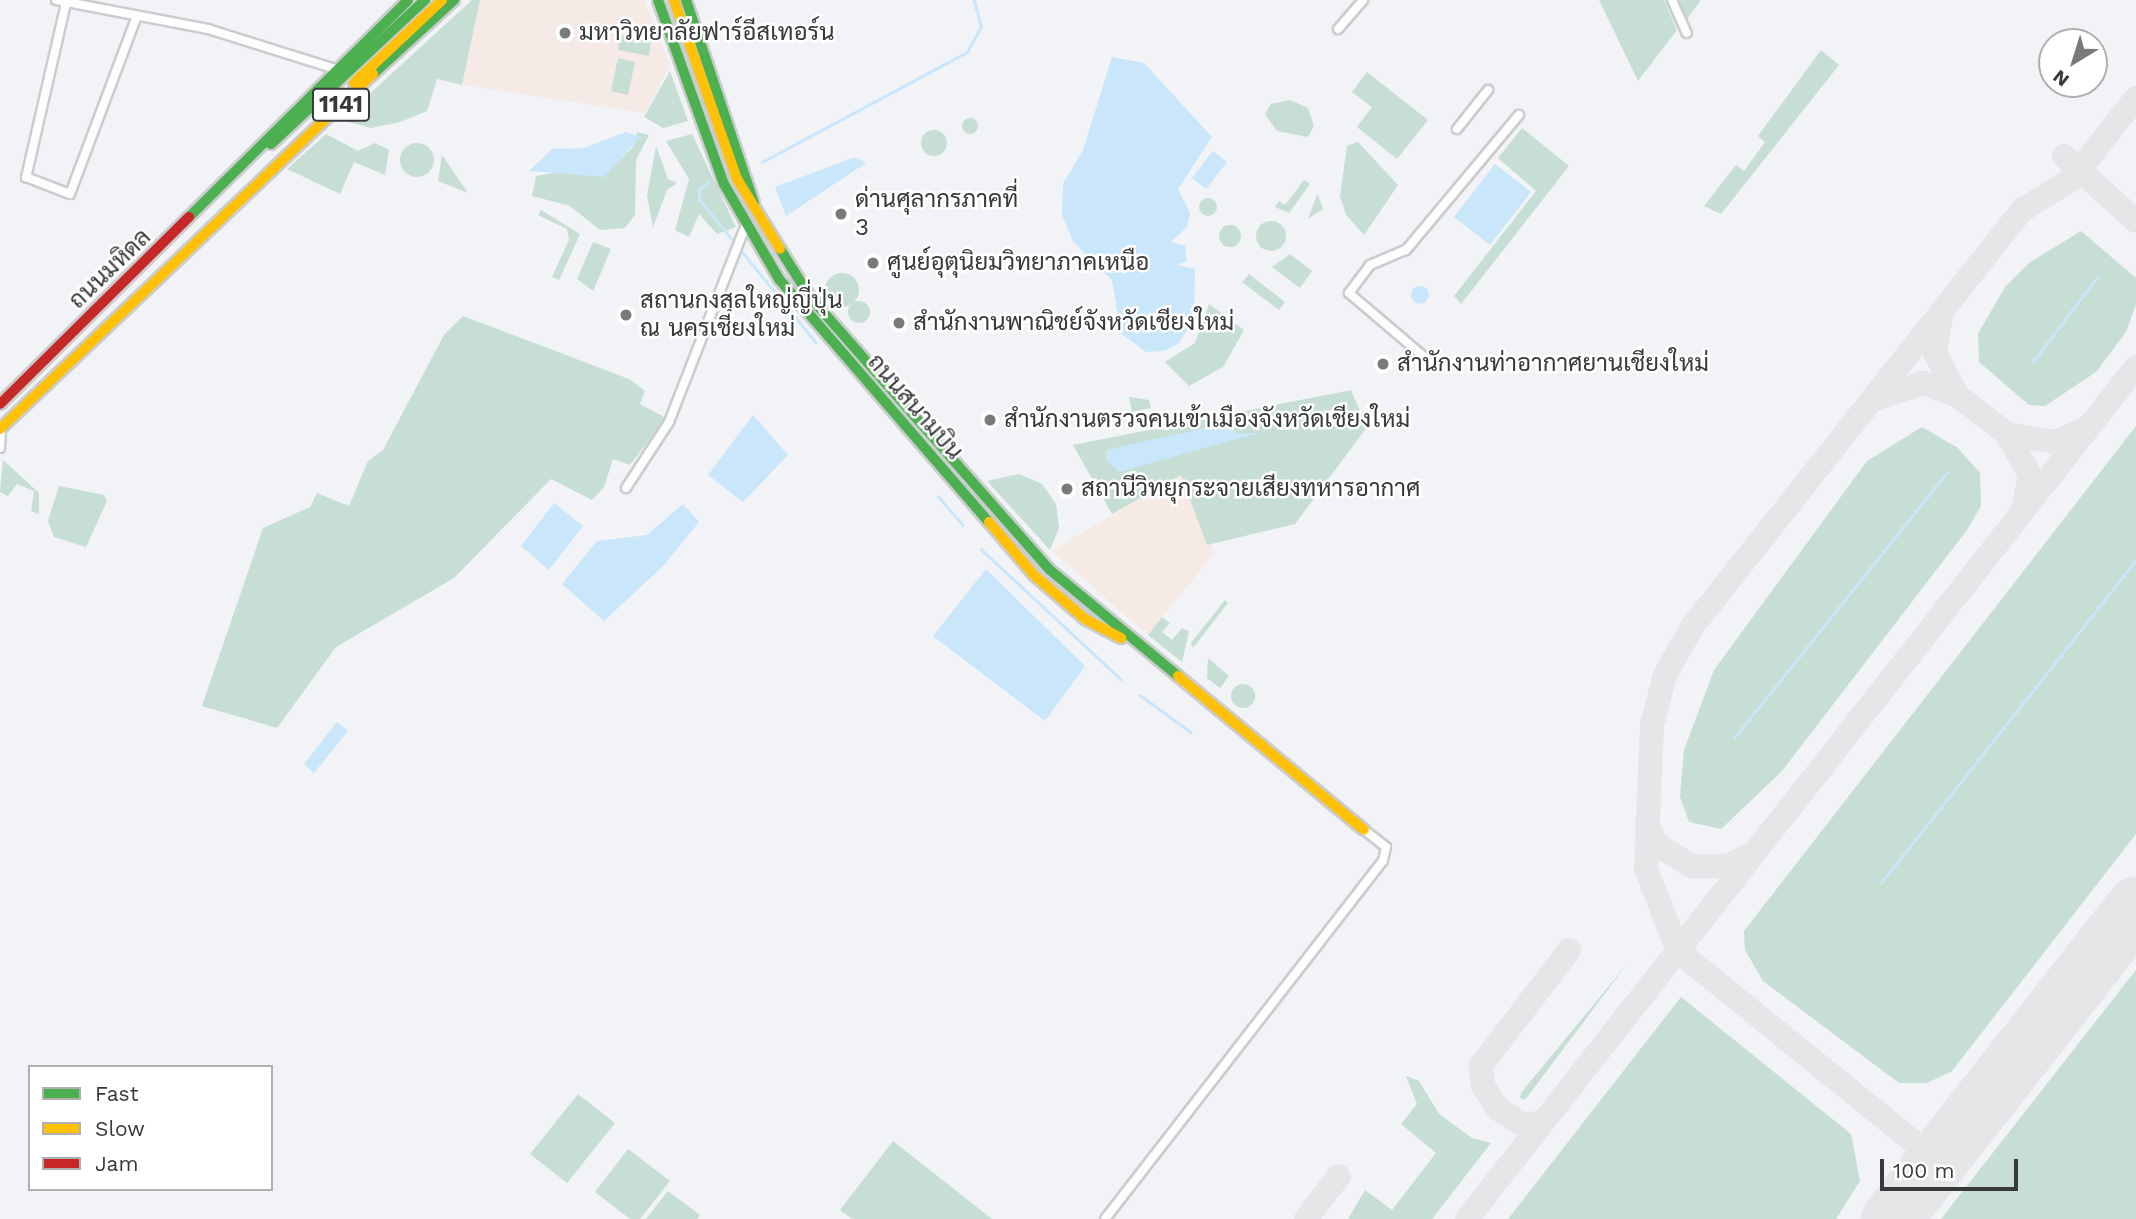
<!DOCTYPE html>
<meta charset="utf-8">
<style>
body{margin:0}
#map{position:relative;width:2136px;height:1219px;overflow:hidden;background:#f1f3f6;font-family:"Work Sans",Sarabun,sans-serif}
div>[style]{position:absolute}
.industrial>*{inset:0;background:#f5eae4}
.education>*{inset:0;background:#f6eae7}
.green>*{inset:0;background:#c6ded4}
.round{border-radius:50%}
.water>*{inset:0;background:#c9e6fa}
.stream>*{height:2.5px;margin:-1.25px;padding:0 1.25px;transform-origin:1.25px;border-radius:1.25px;background:#c9e6fa}
.taxiway>*{height:24px;margin:-12px;padding:0 12px;transform-origin:12px;border-radius:12px;background:#e4e6e8}
.runway>*{height:61px;margin:-30.5px;padding:0 30.5px;transform-origin:30.5px;border-radius:30.5px;background:#e4e6e8}
.roads{filter:drop-shadow(2px 0 #caccce) drop-shadow(-2px 0 #caccce) drop-shadow(0 2px #caccce) drop-shadow(0 -2px #caccce)}
.street>*{height:8px;margin:-4px;padding:0 4px;transform-origin:4px;border-radius:4px;background:#fdfdfe}
.fast>*{height:10px;margin:-5px;padding:0 5px;transform-origin:5px;border-radius:5px;background:#4caf50}
.slow>*{height:10px;margin:-5px;padding:0 5px;transform-origin:5px;border-radius:5px;background:#ffc107}
.jam>*{height:10px;margin:-5px;padding:0 5px;transform-origin:5px;border-radius:5px;background:#c62828}
.dots>*{width:19px;height:19px;translate:-50% -50%;box-sizing:border-box;border:4px solid #fff;border-radius:50%}
span{translate:-50% -50%;white-space:nowrap;text-align:center;line-height:1.15;-webkit-text-stroke:5px #fff;paint-order:stroke}
.shield-label span{padding:2px 5px;background:#fff;border:2px solid;border-radius:5px;-webkit-text-stroke-width:0}
.shield-label{font-size:23px;color:#38393a;font-weight:700}
.poi-label{font-size:24px;color:#38393a}
.left{translate:0 -50%;text-align:left}
.street-label{font-size:24px;color:#38393a}
.legend{position:absolute;left:28px;top:1065px;width:245px;height:126px;box-sizing:border-box;background:#fff;border:2px solid #afb0b0;margin:0;padding:9px 12px;list-style:none;font-size:21px;color:#38393a}
.legend li{display:flex;align-items:center;gap:14px;height:35px}
.legend b{width:35px;border:2px solid #afb0b0}
.north{position:absolute;left:2038px;top:28px;width:70px;height:70px;box-sizing:border-box;background:#fff;border:2px solid #afb0b0;border-radius:50%;rotate:218deg;font-size:19px;font-weight:700;line-height:28px;text-align:center;color:#38393a}
.north::after{content:'';display:block;margin:auto;width:24px;height:32px;background:#797a7c;clip-path:polygon(50% 0,100% 100%,50% 72%,0 100%)}
.scale{position:absolute;left:1880px;top:1159px;width:138px;height:32px;box-sizing:border-box;border:4px solid #38393a;border-top:0;padding-left:9px;font-size:21px;line-height:24px;white-space:nowrap;color:#38393a;-webkit-text-stroke:5px #fff;paint-order:stroke}
</style>
<div id="map">
<div class="industrial">
<i style="clip-path:polygon(1181px 474px,1215px 552px,1148px 635px,1052px 551px)"></i>
</div>
<div class="education">
<i style="clip-path:polygon(480px 0,644px 0,670px 65px,645px 113px,462px 85px)"></i>
</div>
<div class="green">
<i style="clip-path:polygon(472px 0,480px 0,462px 85px,437px 79px,427px 111px,400px 122px,371px 128px,341px 120px)"></i>
<i style="clip-path:polygon(1599px 0,1664px 0,1677px 30px,1638px 81px)"></i>
<i style="clip-path:polygon(1679px 0,1701px 0,1687px 19px)"></i>
<i style="clip-path:polygon(620px 35px,651px 40px,649px 56px,618px 50px)"></i>
<i style="clip-path:polygon(1821px 50px,1839px 65px,1721px 214px,1704px 206px,1736px 165px,1744px 171px,1765px 142px,1758px 136px)"></i>
<i style="clip-path:polygon(618px 58px,635px 62px,628px 95px,611px 91px)"></i>
<i style="clip-path:polygon(670px 71px,688px 121px,663px 128px,644px 117px)"></i>
<i style="clip-path:polygon(1367px 72px,1428px 120px,1397px 159px,1357px 127px,1372px 107px,1352px 92px)"></i>
<i style="clip-path:polygon(1290px 100px,1308px 108px,1314px 126px,1308px 137px,1277px 131px,1265px 114px,1271px 104px)"></i>
<i class="round" style="left:962px;top:118px;width:16px;height:16px"></i>
<i style="clip-path:polygon(1522px 128px,1569px 166px,1461px 304px,1454px 296px,1536px 191px,1498px 158px)"></i>
<i class="round" style="left:921px;top:130px;width:26px;height:26px"></i>
<i style="clip-path:polygon(637px 132px,649px 135px,636px 160px,635px 215px,625px 228px,600px 230px,570px 206px,532px 196px,536px 176px,571px 170px,603px 177px,634px 146px)"></i>
<i style="clip-path:polygon(326px 134px,358px 151px,375px 143px,389px 150px,385px 175px,354px 162px,340px 194px,287px 169px)"></i>
<i style="clip-path:polygon(692px 134px,736px 227px,717px 234px,699px 214px,689px 237px,675px 230px,689px 179px,666px 141px)"></i>
<i style="clip-path:polygon(1358px 142px,1398px 185px,1364px 235px,1346px 215px,1340px 196px,1347px 146px)"></i>
<i class="round" style="left:400px;top:143px;width:34px;height:34px"></i>
<i style="clip-path:polygon(656px 146px,668px 179px,677px 183px,667px 190px,653px 227px,647px 196px)"></i>
<i style="clip-path:polygon(442px 155px,468px 193px,438px 181px)"></i>
<i style="clip-path:polygon(1304px 180px,1310px 184px,1289px 213px,1275px 207px,1279px 201px,1285px 205px)"></i>
<i style="clip-path:polygon(1318px 195px,1323px 209px,1308px 219px,1317px 195px)"></i>
<i class="round" style="left:1199px;top:198px;width:18px;height:18px"></i>
<i style="clip-path:polygon(541px 210px,580px 234px,559px 280px,552px 277px,569px 240px,567px 229px,538px 215px)"></i>
<i class="round" style="left:1256px;top:221px;width:30px;height:30px"></i>
<i class="round" style="left:1219px;top:225px;width:22px;height:22px"></i>
<i style="clip-path:polygon(2081px 231px,2136px 278px,2136px 304px,2126px 332px,2096px 372px,2045px 406px,2029px 405px,1979px 362px,1978px 334px,2005px 287px,2029px 263px)"></i>
<i style="clip-path:polygon(593px 242px,611px 249px,593px 291px,577px 279px)"></i>
<i style="clip-path:polygon(1290px 254px,1312px 271px,1300px 288px,1272px 267px)"></i>
<i class="round" style="left:825px;top:273px;width:34px;height:34px"></i>
<i style="clip-path:polygon(1249px 274px,1285px 302px,1279px 310px,1242px 282px)"></i>
<i class="round" style="left:848px;top:301px;width:22px;height:22px"></i>
<i style="clip-path:polygon(1209px 304px,1244px 330px,1223px 367px,1189px 386px,1165px 362px,1195px 343px)"></i>
<i style="clip-path:polygon(463px 316px,629px 379px,645px 391px,640px 404px,666px 418px,630px 465px,613px 459px,604px 487px,592px 500px,551px 479px,454px 578px,336px 647px,277px 728px,202px 706px,263px 528px,310px 507px,317px 493px,349px 506px,368px 461px,383px 450px,444px 335px)"></i>
<i style="clip-path:polygon(821px 317px,932px 446px,817px 318px)"></i>
<i style="clip-path:polygon(1351px 390px,1367px 427px,1295px 524px,1207px 545px,1181px 475px,1112px 514px,1073px 445px)"></i>
<i style="clip-path:polygon(1129px 397px,1149px 400px,1151px 408px,1132px 412px)"></i>
<i style="clip-path:polygon(2136px 426px,2136px 834px,1952px 1071px,1927px 1083px,1899px 1083px,1763px 981px,1745px 950px,1744px 931px)"></i>
<i style="clip-path:polygon(1922px 427px,1958px 448px,1980px 473px,1981px 506px,1967px 530px,1782px 771px,1721px 829px,1689px 822px,1680px 797px,1684px 750px,1714px 670px,1867px 461px)"></i>
<i style="clip-path:polygon(936px 449px,1058px 585px,1067px 597px,932px 453px)"></i>
<i style="clip-path:polygon(3px 460px,39px 493px,39px 514px,31px 511px,34px 491px,17px 484px,8px 496px,0 492px)"></i>
<i style="clip-path:polygon(1019px 474px,1042px 484px,1056px 504px,1059px 528px,1050px 550px,987px 481px)"></i>
<i style="clip-path:polygon(59px 486px,104px 495px,107px 501px,86px 547px,54px 537px,48px 521px)"></i>
<i style="clip-path:polygon(1225px 600px,1228px 603px,1193px 648px,1191px 643px)"></i>
<i style="clip-path:polygon(1162px 617px,1170px 623px,1162px 632px,1172px 640px,1182px 628px,1189px 631px,1182px 662px,1148px 635px)"></i>
<i style="clip-path:polygon(1208px 658px,1229px 676px,1220px 688px,1207px 678px)"></i>
<i class="round" style="left:1231px;top:684px;width:24px;height:24px"></i>
<i style="clip-path:polygon(1627px 964px,1525px 1100px,1520px 1098px,1521px 1093px)"></i>
<i style="clip-path:polygon(2136px 970px,2136px 1219px,1941px 1219px)"></i>
<i style="clip-path:polygon(1681px 997px,1851px 1134px,1860px 1181px,1836px 1219px,1508px 1219px)"></i>
<i style="clip-path:polygon(1406px 1076px,1419px 1081px,1439px 1114px,1472px 1138px,1491px 1143px,1432px 1219px,1348px 1219px,1365px 1190px,1392px 1210px,1436px 1153px,1401px 1124px,1417px 1104px)"></i>
<i style="clip-path:polygon(578px 1094px,615px 1123px,567px 1183px,530px 1154px)"></i>
<i style="clip-path:polygon(893px 1141px,992px 1219px,852px 1219px,840px 1210px)"></i>
<i style="clip-path:polygon(628px 1149px,670px 1181px,640px 1219px,630px 1219px,595px 1192px)"></i>
<i style="clip-path:polygon(668px 1191px,700px 1215px,697px 1219px,646px 1219px)"></i>
</div>
<div class="water">
<i style="clip-path:polygon(1112px 57px,1144px 63px,1212px 137px,1178px 189px,1190px 213px,1187px 227px,1171px 242px,1185px 246px,1187px 261px,1177px 265px,1195px 269px,1194px 317px,1179px 343px,1164px 351px,1146px 352px,1121px 333px,1112px 280px,1073px 241px,1062px 215px,1063px 184px,1083px 150px)"></i>
<i style="clip-path:polygon(626px 132px,641px 137px,604px 177px,529px 171px,552px 149px,584px 148px)"></i>
<i style="clip-path:polygon(1213px 151px,1227px 162px,1206px 189px,1192px 178px)"></i>
<i style="clip-path:polygon(855px 157px,866px 163px,786px 216px,775px 187px)"></i>
<i style="clip-path:polygon(1495px 164px,1531px 192px,1490px 245px,1454px 217px)"></i>
<i class="round" style="left:1411px;top:286px;width:18px;height:18px"></i>
<i style="clip-path:polygon(753px 415px,788px 455px,743px 502px,708px 475px)"></i>
<i style="clip-path:polygon(1229px 423px,1237px 434px,1262px 432px,1119px 472px,1107px 461px,1106px 451px,1118px 447px)"></i>
<i style="clip-path:polygon(554px 503px,583px 526px,549px 570px,521px 546px)"></i>
<i style="clip-path:polygon(683px 504px,699px 522px,663px 566px,604px 621px,562px 584px,597px 541px,647px 535px)"></i>
<i style="clip-path:polygon(986px 569px,1085px 666px,1045px 721px,933px 636px)"></i>
<i style="clip-path:polygon(337px 722px,348px 731px,314px 773px,304px 764px)"></i>
</div>
<div class="stream">
<i style="left:762px;top:162px;width:233px;rotate:-28.2deg"></i>
<i style="left:967px;top:52px;width:29px;rotate:-61deg"></i>
<i style="left:981px;top:27px;width:28px;rotate:-105deg"></i>
<i style="left:709px;top:182px;width:13px;rotate:141deg"></i>
<i style="left:699px;top:190px;width:10px;rotate:84deg"></i>
<i style="left:700px;top:200px;width:183px;rotate:50.8deg"></i>
<i style="left:2032px;top:363px;width:109px;rotate:-52.8deg"></i>
<i style="left:938px;top:496px;width:38px;rotate:49deg"></i>
<i style="left:981px;top:549px;width:191px;rotate:42.9deg"></i>
<i style="left:1140px;top:695px;width:63px;rotate:36deg"></i>
<i style="left:1734px;top:738px;width:341px;rotate:-51.3deg"></i>
<i style="left:1881px;top:883px;width:412px;rotate:-51.7deg"></i>
</div>
<div class="taxiway">
<i style="left:2064px;top:156px;width:97px;rotate:42.1deg"></i>
<i style="left:1941px;top:316px;width:37px;rotate:99deg"></i>
<i style="left:1935px;top:353px;width:47px;rotate:62.4deg"></i>
<i style="left:1877px;top:398px;width:48px;rotate:-18.1deg"></i>
<i style="left:1923px;top:383px;width:37px;rotate:20deg"></i>
<i style="left:1958px;top:396px;width:62px;rotate:37.8deg"></i>
<i style="left:2007px;top:434px;width:50px;rotate:9.3deg"></i>
<i style="left:2056px;top:442px;width:31px;rotate:-25deg"></i>
<i style="left:2007px;top:434px;width:47px;rotate:60.7deg"></i>
<i style="left:2030px;top:475px;width:32px;rotate:101deg"></i>
<i style="left:1647px;top:823px;width:23px;rotate:67deg"></i>
<i style="left:1656px;top:844px;width:42px;rotate:31.4deg"></i>
<i style="left:1692px;top:866px;width:35px"></i>
<i style="left:1727px;top:866px;width:25px;rotate:-26deg"></i>
<i style="left:1542px;top:1123px;width:20px;rotate:177deg"></i>
<i style="left:1522px;top:1124px;width:28px;rotate:-148deg"></i>
<i style="left:1498px;top:1109px;width:27px;rotate:-123deg"></i>
<i style="left:1483px;top:1086px;width:20px;rotate:-96deg"></i>
<i style="left:1481px;top:1066px;width:146px;rotate:-52.8deg"></i>
<i style="left:1936px;top:1160px;width:332px;rotate:-141deg"></i>
<i style="left:1678px;top:951px;width:88px;rotate:-111.3deg"></i>
<i style="left:1646px;top:869px;width:144px;rotate:-87.6deg"></i>
<i style="left:1652px;top:725px;width:52px;rotate:-75.4deg"></i>
<i style="left:1665px;top:675px;width:55px;rotate:-60.6deg"></i>
<i style="left:1692px;top:627px;width:532px;rotate:-51.64deg"></i>
<i style="left:2022px;top:210px;width:57px;rotate:-31.5deg"></i>
<i style="left:2071px;top:180px;width:105px;rotate:-51.6deg"></i>
<i style="left:1306px;top:1219px;width:54px;rotate:-52.5deg"></i>
<i style="left:1467px;top:1219px;width:1083px;rotate:-51.86deg"></i>
</div>
<div class="runway">
<i style="left:1891px;top:1219px;width:397px;rotate:-51.9deg"></i>
</div>
<div class="roads">
<div class="street">
<i style="left:56px;top:0;width:155px;rotate:10.8deg"></i>
<i style="left:208px;top:29px;width:137px;rotate:17.4deg"></i>
<i style="left:1672px;top:0;width:36px;rotate:66deg"></i>
<i style="left:66px;top:3px;width:179px;rotate:102.9deg"></i>
<i style="left:26px;top:177px;width:47px;rotate:21.1deg"></i>
<i style="left:70px;top:194px;width:190px;rotate:-69.4deg"></i>
<i style="left:1338px;top:29px;width:38px;rotate:-49deg"></i>
<i style="left:1457px;top:129px;width:50px;rotate:-51.5deg"></i>
<i style="left:1429px;top:361px;width:105px;rotate:-139.6deg"></i>
<i style="left:1349px;top:293px;width:35px;rotate:-53deg"></i>
<i style="left:1370px;top:265px;width:39px;rotate:-23deg"></i>
<i style="left:1406px;top:250px;width:176px;rotate:-50.1deg"></i>
<i style="left:0;top:448px;width:21px;rotate:-87deg"></i>
<i style="left:626px;top:488px;width:79px;rotate:-56.9deg"></i>
<i style="left:669px;top:422px;width:209px;rotate:-68.7deg"></i>
<i style="left:1105px;top:1219px;width:453px;rotate:-52.2deg"></i>
<i style="left:1383px;top:861px;width:14px;rotate:-78deg"></i>
<i style="left:1386px;top:847px;width:28px;rotate:-142deg"></i>
</div>
<div class="fast">
<i style="left:658px;top:0;width:195px;rotate:70.3deg"></i>
<i style="left:724px;top:184px;width:110px;rotate:59.9deg"></i>
<i style="left:779px;top:279px;width:321px;rotate:49.2deg"></i>
<i style="left:686px;top:0;width:214px;rotate:71.5deg"></i>
<i style="left:373px;top:74px;width:110px;rotate:-42.4deg"></i>
<i style="left:271px;top:144px;width:211px;rotate:-43.1deg"></i>
<i style="left:189px;top:217px;width:308px;rotate:-44.7deg"></i>
<i style="left:780px;top:249px;width:57px;rotate:58deg"></i>
<i style="left:810px;top:297px;width:363px;rotate:48.7deg"></i>
<i style="left:1050px;top:570px;width:166px;rotate:39.6deg"></i>
</div>
<div class="slow">
<i style="left:674px;top:0;width:190px;rotate:70.6deg"></i>
<i style="left:737px;top:179px;width:82px;rotate:58.4deg"></i>
<i style="left:354px;top:83px;width:121px;rotate:-43.3deg"></i>
<i style="left:0;top:429px;width:515px;rotate:-43.58deg"></i>
<i style="left:989px;top:522px;width:70px;rotate:49.7deg"></i>
<i style="left:1034px;top:575px;width:67px;rotate:40.8deg"></i>
<i style="left:1085px;top:619px;width:41px;rotate:27.8deg"></i>
<i style="left:1178px;top:676px;width:241px;rotate:39.6deg"></i>
</div>
<div class="jam">
<i style="left:0;top:404px;width:266px;rotate:-44.7deg"></i>
</div>
</div>
<div class="dots">
<i style="left:565px;top:33px;background:#797a7c"></i>
<i style="left:841px;top:214px;background:#797a7c"></i>
<i style="left:873px;top:263px;background:#797a7c"></i>
<i style="left:626px;top:315px;background:#797a7c"></i>
<i style="left:899px;top:323px;background:#797a7c"></i>
<i style="left:1383px;top:364px;background:#797a7c"></i>
<i style="left:990px;top:420px;background:#797a7c"></i>
<i style="left:1067px;top:489px;background:#797a7c"></i>
</div>
<div class="shield-label">
<span style="left:341px;top:105px">1141</span>
</div>
<div class="poi-label">
<span class="left" style="left:579px;top:33px">มหาวิทยาลัยฟาร์อีสเทอร์น</span>
<span class="left" style="left:855px;top:214px">ด่านศุลากรภาคที่<br>3</span>
<span class="left" style="left:887px;top:263px">ศูนย์อุตุนิยมวิทยาภาคเหนือ</span>
<span class="left" style="left:640px;top:315px">สถานกงสุลใหญ่ญี่ปุ่น<br>ณ นครเชียงใหม่</span>
<span class="left" style="left:913px;top:323px">สำนักงานพาณิชย์จังหวัดเชียงใหม่</span>
<span class="left" style="left:1397px;top:364px">สำนักงานท่าอากาศยานเชียงใหม่</span>
<span class="left" style="left:1004px;top:420px">สำนักงานตรวจคนเข้าเมืองจังหวัดเชียงใหม่</span>
<span class="left" style="left:1081px;top:489px">สถานีวิทยุกระจายเสียงทหารอากาศ</span>
</div>
<div class="street-label">
<span style="left:110px;top:269px;rotate:-44deg">ถนนมหิดล</span>
<span style="left:915px;top:407px;rotate:49deg">ถนนสนามบิน</span>
</div>
<ul class="legend">
<li><b style="height:9px;background:#4caf50"></b>Fast</li>
<li><b style="height:9px;background:#ffc107"></b>Slow</li>
<li><b style="height:9px;background:#c62828"></b>Jam</li>
</ul>
<div class="north">N</div>
<div class="scale">100 m</div>
</div>
